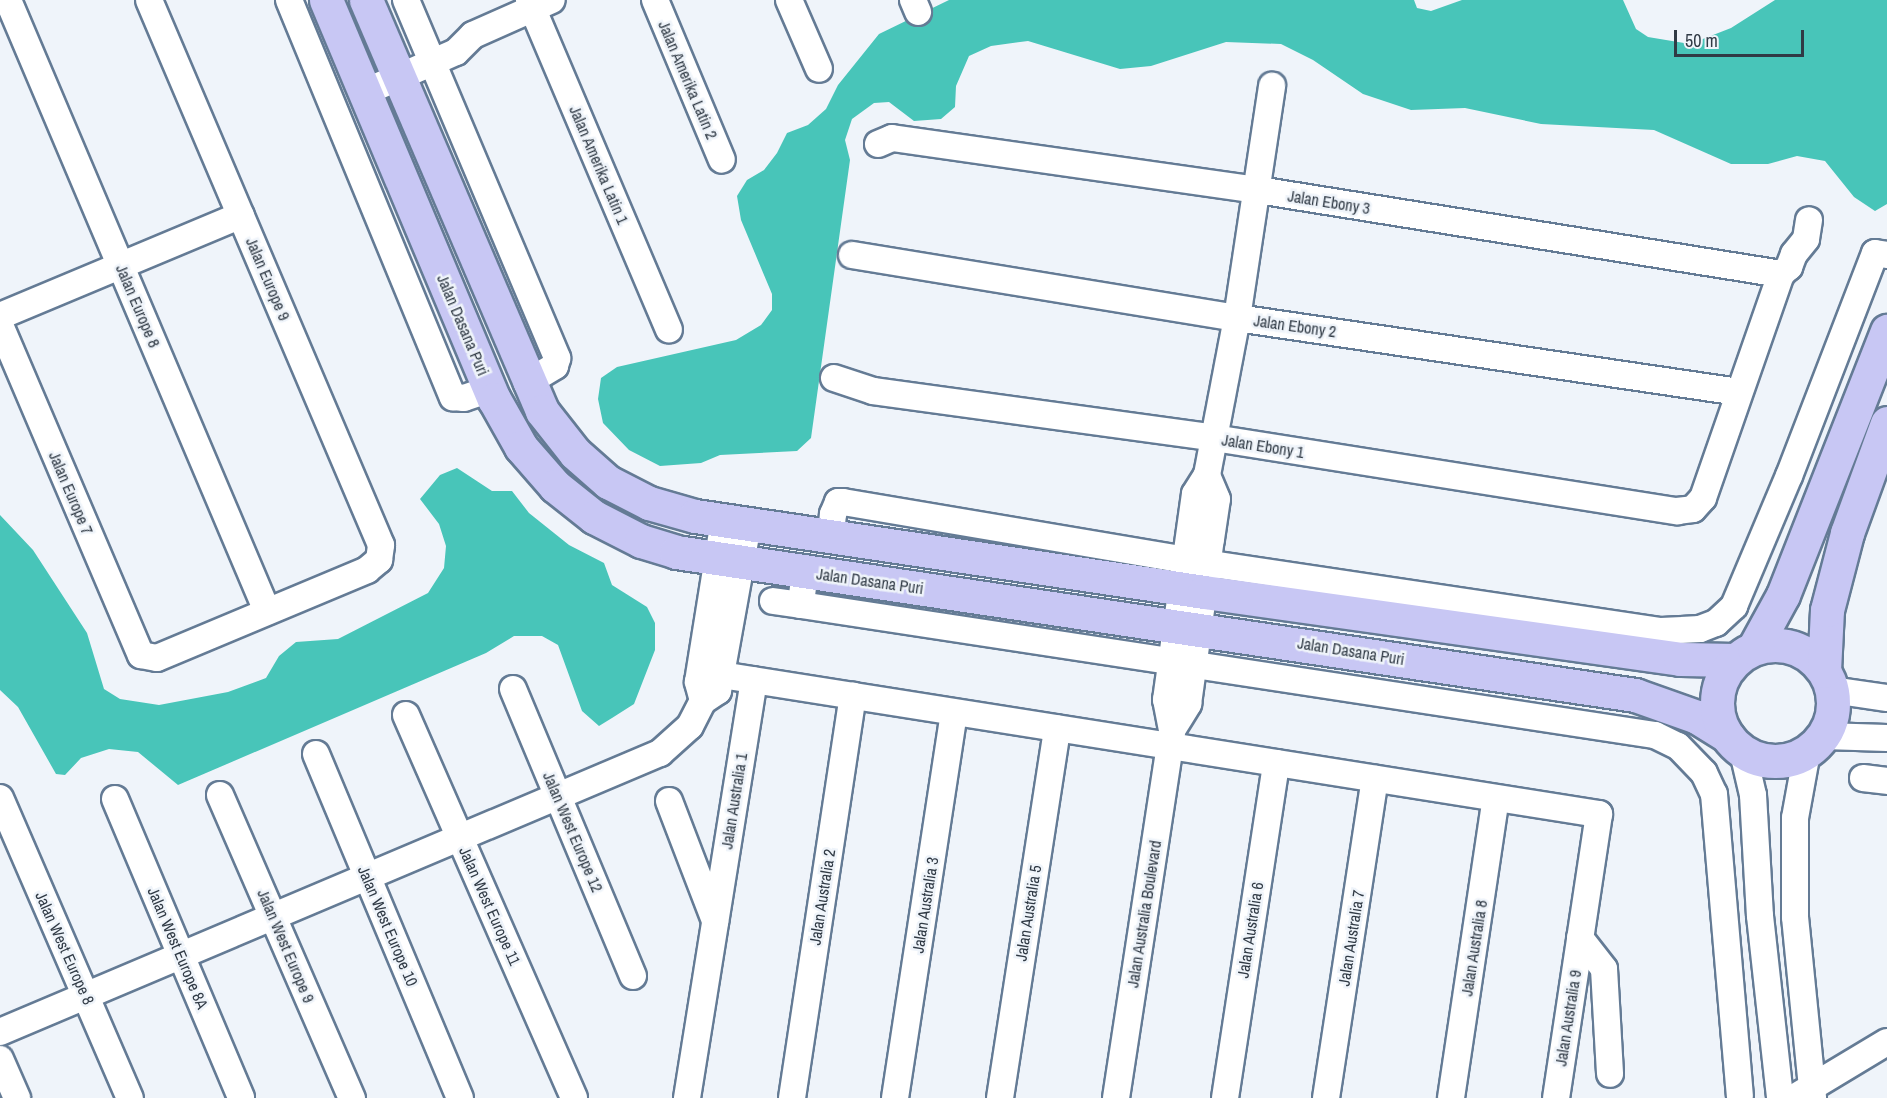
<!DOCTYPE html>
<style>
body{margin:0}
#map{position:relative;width:1887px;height:1098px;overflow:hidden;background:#eff4fa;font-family:"Archivo Narrow",sans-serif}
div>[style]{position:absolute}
.water>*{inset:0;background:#48c5b9}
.roads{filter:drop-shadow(2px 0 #647b95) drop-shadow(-2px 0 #647b95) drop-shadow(0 2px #647b95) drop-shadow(0 -2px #647b95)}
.minor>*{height:26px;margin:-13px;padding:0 13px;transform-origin:13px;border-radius:13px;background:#fff}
.major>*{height:33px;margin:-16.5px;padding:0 16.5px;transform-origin:16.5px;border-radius:16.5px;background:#c8c7f4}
.major>.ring{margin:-16.5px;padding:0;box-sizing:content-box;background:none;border:33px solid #c8c7f4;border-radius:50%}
span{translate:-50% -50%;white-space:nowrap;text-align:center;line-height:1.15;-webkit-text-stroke:5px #eff4fa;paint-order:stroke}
.street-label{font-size:16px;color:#303a45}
.scale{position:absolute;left:1674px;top:30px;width:130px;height:27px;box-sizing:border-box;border:3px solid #303a45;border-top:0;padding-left:8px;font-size:18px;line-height:21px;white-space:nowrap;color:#303a45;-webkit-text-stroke:4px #eff4fa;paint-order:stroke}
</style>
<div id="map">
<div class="water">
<i style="clip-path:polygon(949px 0,1414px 0,1417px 8px,1431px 11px,1462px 0,1623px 0,1636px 29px,1648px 37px,1690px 44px,1731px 28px,1775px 0,1887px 0,1887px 204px,1875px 211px,1854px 197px,1825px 161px,1797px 156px,1768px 164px,1731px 164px,1654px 130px,1541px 124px,1465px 108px,1411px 110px,1363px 94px,1313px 60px,1281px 44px,1226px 42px,1151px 66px,1120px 69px,1028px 41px,991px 46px,969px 56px,956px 86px,955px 107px,941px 119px,914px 121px,889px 102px,874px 103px,852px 119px,845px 140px,850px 160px,811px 438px,797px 451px,720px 455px,701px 463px,660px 466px,629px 450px,603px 423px,598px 399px,601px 378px,617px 367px,736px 340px,761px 325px,772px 310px,772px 294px,741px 220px,737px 196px,747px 180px,764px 170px,777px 153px,787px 133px,808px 125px,826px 109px,838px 85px,879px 34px)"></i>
<i style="clip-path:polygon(457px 468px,492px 491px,512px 491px,529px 513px,569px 545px,604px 563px,612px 585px,647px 607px,655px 623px,655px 650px,634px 704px,612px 718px,599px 726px,582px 711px,558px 645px,542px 636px,514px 636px,486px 653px,178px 785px,138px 752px,109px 749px,81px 758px,65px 775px,56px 774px,18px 707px,0 690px,0 515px,33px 550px,87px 633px,104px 689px,120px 699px,159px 705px,228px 692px,266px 678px,279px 656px,296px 642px,338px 639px,428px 593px,444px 568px,446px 546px,439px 524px,420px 499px,440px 475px)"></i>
</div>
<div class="roads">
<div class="minor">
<i style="left:8px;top:0;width:664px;rotate:67.03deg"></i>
<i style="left:289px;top:0;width:430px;rotate:67.6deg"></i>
<i style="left:453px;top:397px;width:11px;rotate:5deg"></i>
<i style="left:464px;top:398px;width:28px;rotate:-19deg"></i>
<i style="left:406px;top:0;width:389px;rotate:67.1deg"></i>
<i style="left:557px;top:358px;width:8px;rotate:104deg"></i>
<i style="left:555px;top:366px;width:33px;rotate:149deg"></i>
<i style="left:529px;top:0;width:358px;rotate:67deg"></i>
<i style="left:655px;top:0;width:173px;rotate:67.3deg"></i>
<i style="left:789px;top:0;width:75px;rotate:66.5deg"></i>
<i style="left:913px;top:0;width:13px;rotate:67deg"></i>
<i style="left:365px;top:92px;width:99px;rotate:-23.7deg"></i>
<i style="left:456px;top:52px;width:24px;rotate:-45deg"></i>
<i style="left:473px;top:35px;width:86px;rotate:-23.9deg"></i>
<i style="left:878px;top:144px;width:15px;rotate:-23deg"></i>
<i style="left:892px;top:138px;width:370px;rotate:8.1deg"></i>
<i style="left:1258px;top:190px;width:530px;rotate:9.12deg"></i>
<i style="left:852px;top:255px;width:390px;rotate:9.3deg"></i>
<i style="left:1237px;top:318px;width:507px;rotate:8.39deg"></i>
<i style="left:0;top:316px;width:261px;rotate:-22.7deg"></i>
<i style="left:0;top:325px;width:359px;rotate:66.9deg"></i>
<i style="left:141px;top:655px;width:16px;rotate:11deg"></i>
<i style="left:157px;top:658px;width:228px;rotate:-22.7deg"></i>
<i style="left:367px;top:570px;width:16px;rotate:-40deg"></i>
<i style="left:379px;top:560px;width:15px;rotate:-82deg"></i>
<i style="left:381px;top:545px;width:592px;rotate:-113.06deg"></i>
<i style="left:834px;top:378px;width:41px;rotate:18.4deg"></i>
<i style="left:873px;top:391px;width:344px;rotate:7.8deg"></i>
<i style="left:1214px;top:438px;width:469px;rotate:9deg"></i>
<i style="left:1677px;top:511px;width:16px;rotate:-7deg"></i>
<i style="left:1693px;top:509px;width:15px;rotate:-48deg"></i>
<i style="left:1703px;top:498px;width:237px;rotate:-70.8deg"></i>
<i style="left:1781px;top:274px;width:11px;rotate:-41deg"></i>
<i style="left:1789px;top:267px;width:14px;rotate:-69deg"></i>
<i style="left:1794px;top:254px;width:19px;rotate:-51deg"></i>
<i style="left:1806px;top:239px;width:19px;rotate:-81deg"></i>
<i style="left:831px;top:536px;width:22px;rotate:-85deg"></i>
<i style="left:833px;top:514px;width:13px;rotate:-67deg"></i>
<i style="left:838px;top:502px;width:5px"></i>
<i style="left:843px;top:502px;width:347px;rotate:9.6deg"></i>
<i style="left:1185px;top:560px;width:481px;rotate:8.5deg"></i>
<i style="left:1661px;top:631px;width:39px;rotate:-3deg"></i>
<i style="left:1700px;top:629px;width:17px;rotate:-21deg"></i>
<i style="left:1716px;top:623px;width:25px;rotate:-43deg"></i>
<i style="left:1734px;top:606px;width:141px;rotate:-67.1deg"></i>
<i style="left:1789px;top:476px;width:239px;rotate:-68.9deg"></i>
<i style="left:1875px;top:253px;width:12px;rotate:9deg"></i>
<i style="left:805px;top:571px;width:34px;rotate:97deg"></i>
<i style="left:801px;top:605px;width:864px;rotate:8.66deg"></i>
<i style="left:1655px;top:735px;width:25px;rotate:26deg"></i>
<i style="left:1678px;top:746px;width:37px;rotate:46deg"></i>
<i style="left:1704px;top:773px;width:23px;rotate:65deg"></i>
<i style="left:1714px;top:794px;width:303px;rotate:85.1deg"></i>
<i style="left:773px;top:601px;width:28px;rotate:8deg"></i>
<i style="left:734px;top:677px;width:876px;rotate:9deg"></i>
<i style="left:1599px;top:814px;width:287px;rotate:98.6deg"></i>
<i style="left:513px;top:689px;width:311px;rotate:67.3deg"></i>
<i style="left:1832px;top:690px;width:56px;rotate:8.3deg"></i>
<i style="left:703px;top:701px;width:20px;rotate:-105deg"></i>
<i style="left:698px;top:682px;width:164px;rotate:-80.9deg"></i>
<i style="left:406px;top:715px;width:418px;rotate:66.3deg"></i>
<i style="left:1172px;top:730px;width:31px;rotate:-58deg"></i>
<i style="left:1188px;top:704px;width:167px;rotate:-82.1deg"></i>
<i style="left:1211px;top:539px;width:40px;rotate:-81.5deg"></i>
<i style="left:1217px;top:499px;width:26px;rotate:-113deg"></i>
<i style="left:1824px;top:736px;width:63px;rotate:1.8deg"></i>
<i style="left:1743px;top:752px;width:44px;rotate:76.9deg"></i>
<i style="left:1753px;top:795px;width:121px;rotate:86.7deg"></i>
<i style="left:1760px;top:916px;width:183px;rotate:83.7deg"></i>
<i style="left:1807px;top:752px;width:67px;rotate:100.3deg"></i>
<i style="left:1795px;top:818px;width:99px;rotate:90deg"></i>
<i style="left:1795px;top:917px;width:182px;rotate:84.3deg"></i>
<i style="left:316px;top:754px;width:373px;rotate:67.3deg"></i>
<i style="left:1863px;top:778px;width:24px;rotate:7deg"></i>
<i style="left:220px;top:795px;width:331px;rotate:66.5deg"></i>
<i style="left:0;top:798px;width:327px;rotate:66.6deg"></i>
<i style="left:115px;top:799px;width:324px;rotate:67.1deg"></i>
<i style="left:669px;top:801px;width:129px;rotate:69deg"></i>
<i style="left:1580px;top:938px;width:39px;rotate:52deg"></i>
<i style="left:1604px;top:969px;width:105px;rotate:86.7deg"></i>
<i style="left:0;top:1032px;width:717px;rotate:-22.92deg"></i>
<i style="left:660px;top:753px;width:40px;rotate:-42deg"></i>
<i style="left:690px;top:726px;width:28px;rotate:-63deg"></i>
<i style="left:703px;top:701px;width:18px;rotate:-34deg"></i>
<i style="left:718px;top:691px;width:170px;rotate:-79.8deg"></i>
<i style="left:0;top:1059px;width:43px;rotate:66.4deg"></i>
<i style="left:1797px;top:1096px;width:105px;rotate:-31deg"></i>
<i style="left:687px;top:1098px;width:423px;rotate:-80.9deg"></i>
<i style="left:792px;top:1098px;width:407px;rotate:-81.4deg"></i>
<i style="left:895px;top:1098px;width:390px;rotate:-81.3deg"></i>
<i style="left:1000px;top:1098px;width:374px;rotate:-81.2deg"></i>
<i style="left:1116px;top:1098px;width:372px;rotate:-81.3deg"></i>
<i style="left:1172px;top:730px;width:31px;rotate:-101deg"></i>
<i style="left:1166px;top:700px;width:208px;rotate:-82deg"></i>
<i style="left:1195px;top:494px;width:22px;rotate:-58deg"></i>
<i style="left:1207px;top:475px;width:160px;rotate:-79.2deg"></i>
<i style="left:1237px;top:318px;width:235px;rotate:-81.4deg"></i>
<i style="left:1225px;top:1098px;width:339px;rotate:-81.3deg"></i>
<i style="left:1326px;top:1098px;width:323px;rotate:-81.3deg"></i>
<i style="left:1451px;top:1098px;width:303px;rotate:-81.5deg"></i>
</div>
<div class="major">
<i style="left:326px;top:0;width:433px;rotate:67.2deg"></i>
<i style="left:494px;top:399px;width:55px;rotate:60.6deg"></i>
<i style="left:521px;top:447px;width:52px;rotate:48.9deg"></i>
<i style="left:555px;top:486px;width:50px;rotate:38.5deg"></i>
<i style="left:594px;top:517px;width:53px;rotate:27.1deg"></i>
<i style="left:641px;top:541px;width:37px;rotate:17deg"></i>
<i style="left:676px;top:552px;width:970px;rotate:8.48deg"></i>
<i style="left:1635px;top:695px;width:66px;rotate:19.5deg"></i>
<i style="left:1697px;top:717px;width:36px;rotate:32deg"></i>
<i style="left:366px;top:0;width:447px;rotate:66.8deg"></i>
<i style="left:542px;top:411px;width:53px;rotate:51.8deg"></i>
<i style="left:575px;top:453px;width:44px;rotate:41.3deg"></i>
<i style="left:608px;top:482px;width:46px;rotate:27.1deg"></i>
<i style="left:649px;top:503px;width:48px;rotate:15.8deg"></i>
<i style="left:695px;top:516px;width:515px;rotate:8.49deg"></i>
<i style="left:1204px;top:592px;width:481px;rotate:8deg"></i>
<i style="left:1680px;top:659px;width:55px;rotate:1deg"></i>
<i class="ring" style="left:1717px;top:645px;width:83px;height:83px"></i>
<i style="left:1754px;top:648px;width:60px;rotate:-61.3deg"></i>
<i style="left:1783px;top:595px;width:284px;rotate:-68.5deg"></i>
<i style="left:1824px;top:671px;width:61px;rotate:-87.2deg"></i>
<i style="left:1827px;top:610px;width:80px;rotate:-75.4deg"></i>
<i style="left:1847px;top:533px;width:117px;rotate:-70deg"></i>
</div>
</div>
<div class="street-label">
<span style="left:688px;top:80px;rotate:67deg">Jalan Amerika Latin 2</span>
<span style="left:599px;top:165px;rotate:67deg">Jalan Amerika Latin 1</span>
<span style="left:1329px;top:202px;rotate:9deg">Jalan Ebony 3</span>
<span style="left:268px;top:279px;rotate:67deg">Jalan Europe 9</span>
<span style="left:138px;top:306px;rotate:67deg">Jalan Europe 8</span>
<span style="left:463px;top:325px;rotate:67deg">Jalan Dasana Puri</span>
<span style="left:1295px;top:326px;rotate:8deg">Jalan Ebony 2</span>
<span style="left:1263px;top:446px;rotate:9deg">Jalan Ebony 1</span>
<span style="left:71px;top:493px;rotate:67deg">Jalan Europe 7</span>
<span style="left:870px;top:581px;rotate:8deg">Jalan Dasana Puri</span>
<span style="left:1351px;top:651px;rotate:9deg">Jalan Dasana Puri</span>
<span style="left:734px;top:801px;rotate:-81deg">Jalan Australia 1</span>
<span style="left:573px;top:832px;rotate:67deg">Jalan West Europe 12</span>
<span style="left:822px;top:897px;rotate:-81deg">Jalan Australia 2</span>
<span style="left:925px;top:905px;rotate:-81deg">Jalan Australia 3</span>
<span style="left:490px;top:906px;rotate:66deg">Jalan West Europe 11</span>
<span style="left:1028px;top:913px;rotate:-81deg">Jalan Australia 5</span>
<span style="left:1144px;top:914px;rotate:-81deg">Jalan Australia Boulevard</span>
<span style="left:388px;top:926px;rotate:67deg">Jalan West Europe 10</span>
<span style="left:1250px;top:930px;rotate:-81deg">Jalan Australia 6</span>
<span style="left:1351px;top:938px;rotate:-81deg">Jalan Australia 7</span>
<span style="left:286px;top:946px;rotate:67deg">Jalan West Europe 9</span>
<span style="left:65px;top:948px;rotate:66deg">Jalan West Europe 8</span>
<span style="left:178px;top:948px;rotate:67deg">Jalan West Europe 8A</span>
<span style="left:1474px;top:948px;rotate:-81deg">Jalan Australia 8</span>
<span style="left:1568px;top:1018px;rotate:-81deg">Jalan Australia 9</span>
</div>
<div class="scale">50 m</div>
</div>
